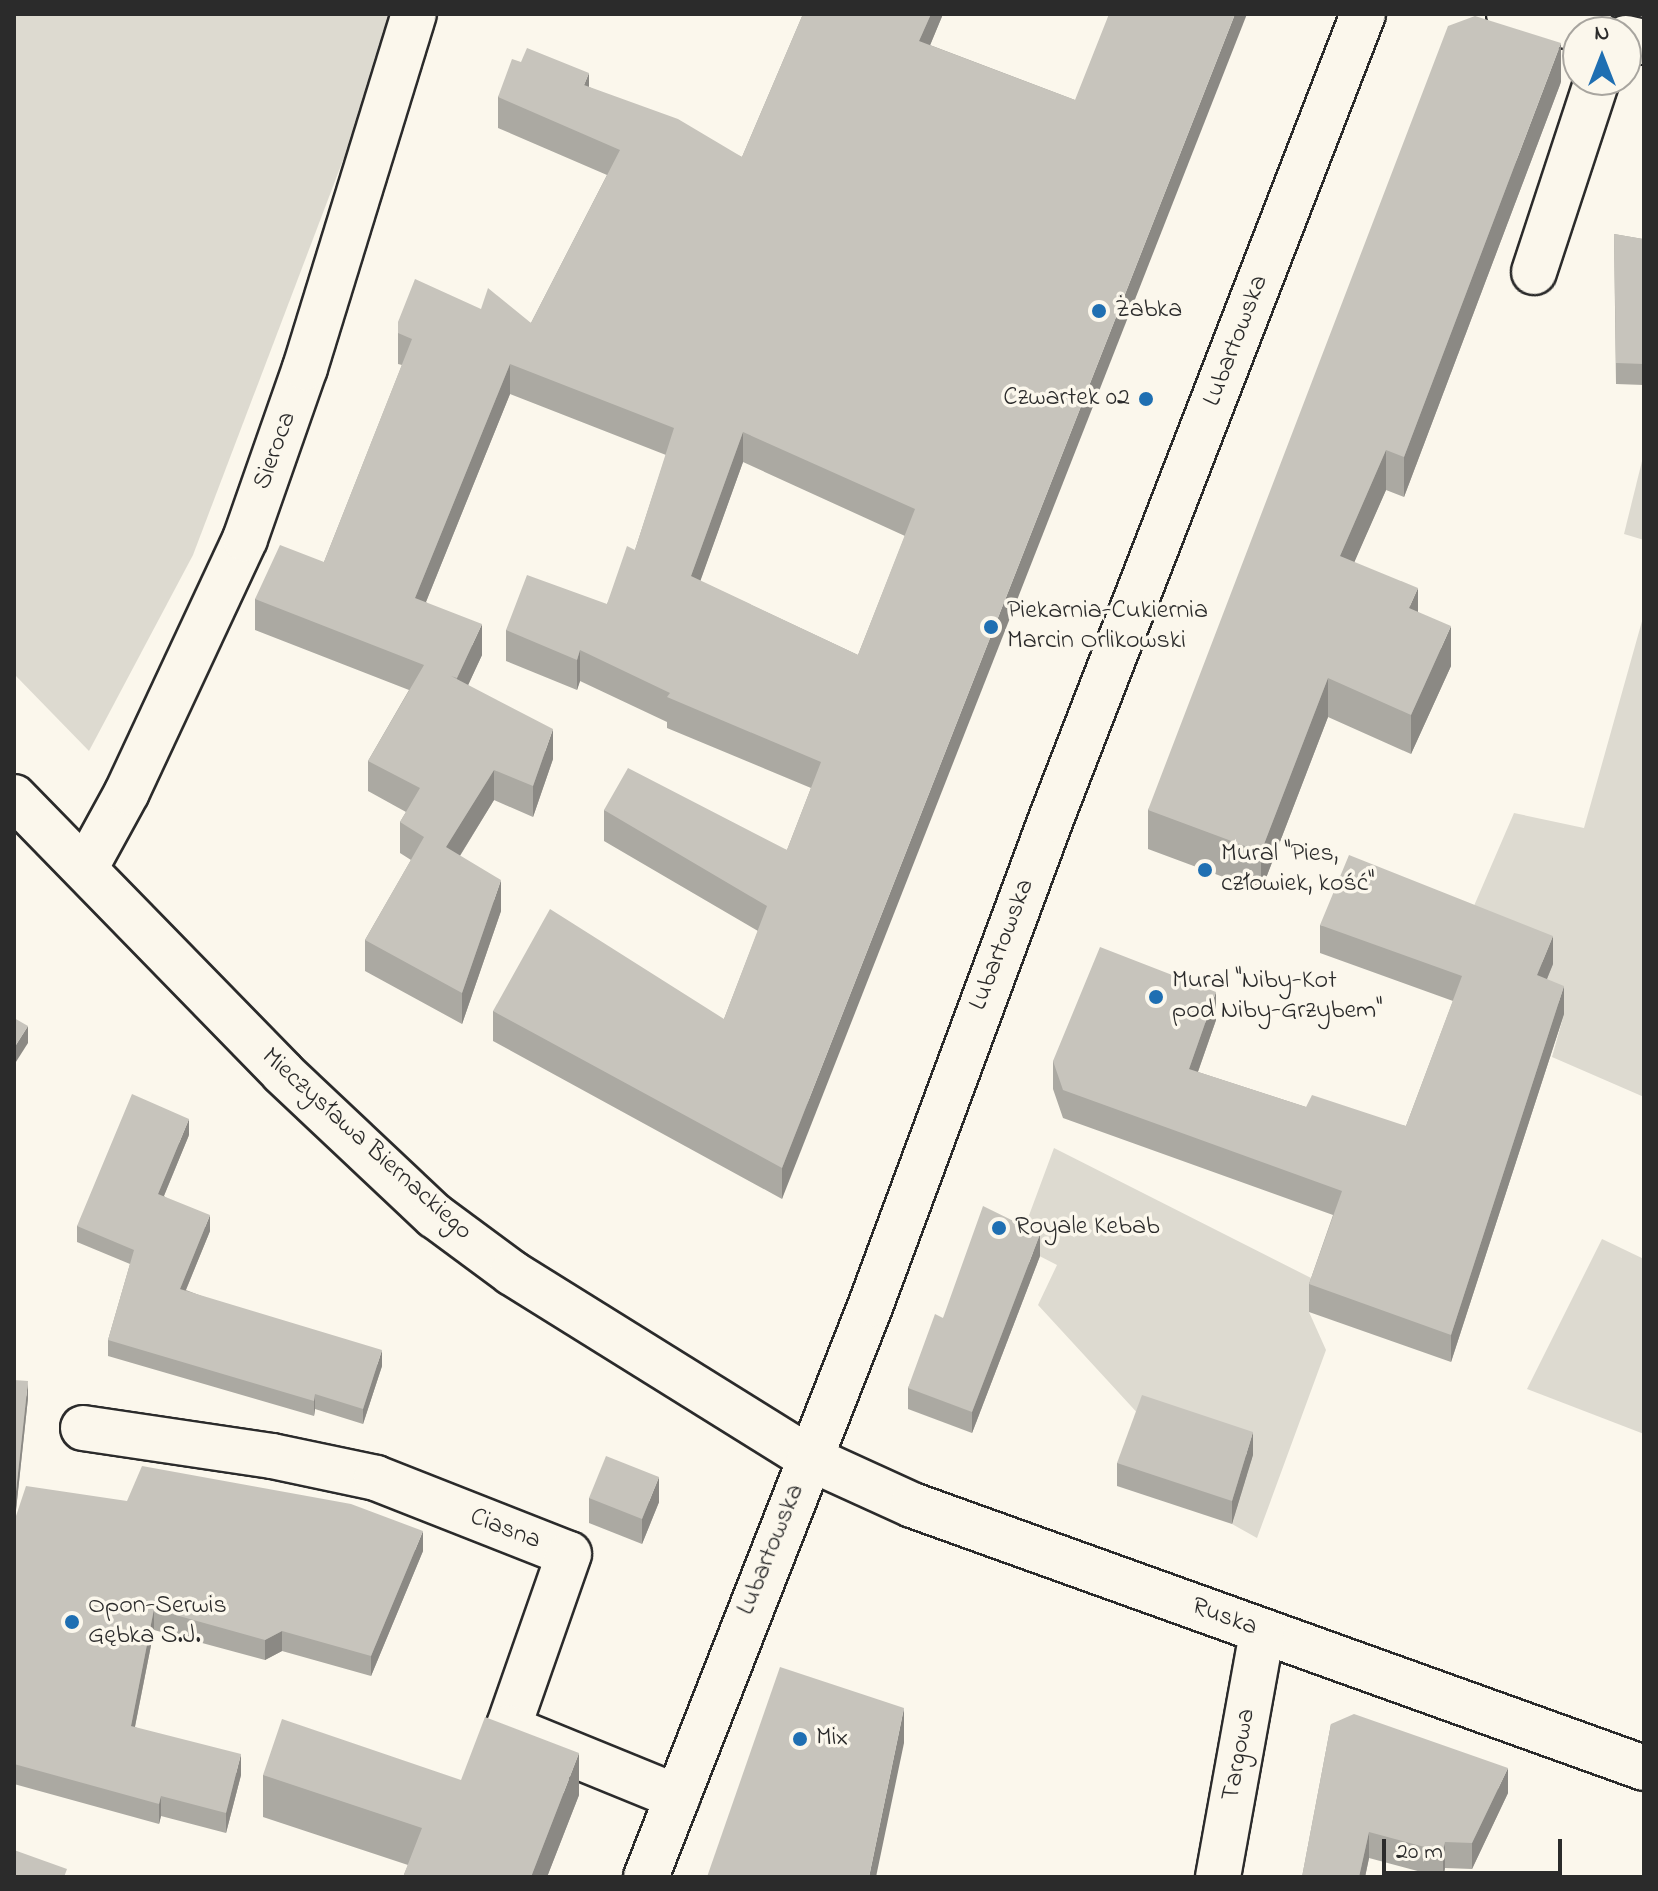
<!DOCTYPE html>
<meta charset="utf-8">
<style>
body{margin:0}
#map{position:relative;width:1658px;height:1891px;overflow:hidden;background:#fbf7ec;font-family:"Indie Flower",sans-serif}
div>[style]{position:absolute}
.green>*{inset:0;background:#dddad0}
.roads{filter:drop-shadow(2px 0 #2b2b2b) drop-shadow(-2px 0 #2b2b2b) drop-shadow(0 2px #2b2b2b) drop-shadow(0 -2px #2b2b2b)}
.minor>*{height:44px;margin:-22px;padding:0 22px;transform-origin:22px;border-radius:22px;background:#fbf7ec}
.wall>*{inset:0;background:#aba9a2}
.shaded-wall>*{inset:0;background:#8b8984}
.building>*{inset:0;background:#c7c4bc}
.dots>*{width:22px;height:22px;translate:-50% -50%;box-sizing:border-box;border:4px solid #fbf7ec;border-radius:50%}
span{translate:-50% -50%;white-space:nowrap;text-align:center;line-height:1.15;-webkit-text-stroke:7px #fbf7ec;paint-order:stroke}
.poi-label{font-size:26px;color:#2b2b2b}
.left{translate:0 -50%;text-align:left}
.right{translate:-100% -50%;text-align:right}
.street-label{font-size:26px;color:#2b2b2b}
.frame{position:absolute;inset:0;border:16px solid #2b2b2b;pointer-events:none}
.north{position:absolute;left:1562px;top:16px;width:80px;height:80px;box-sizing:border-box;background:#fbf7ec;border:2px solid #a8a59f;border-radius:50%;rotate:0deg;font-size:22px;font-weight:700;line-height:32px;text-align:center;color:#2b2b2b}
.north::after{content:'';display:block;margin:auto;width:28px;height:36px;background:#1f6fb2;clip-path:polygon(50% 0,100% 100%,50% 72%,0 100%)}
.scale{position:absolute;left:1382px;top:1839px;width:180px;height:36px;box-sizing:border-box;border:4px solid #2b2b2b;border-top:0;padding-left:10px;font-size:24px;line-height:28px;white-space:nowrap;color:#2b2b2b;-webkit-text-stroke:6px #fbf7ec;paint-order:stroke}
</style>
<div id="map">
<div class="green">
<i style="clip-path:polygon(14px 14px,391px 14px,381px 60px,193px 555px,89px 751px,14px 674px)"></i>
<i style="clip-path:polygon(1644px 453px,1644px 540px,1624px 534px)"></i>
<i style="clip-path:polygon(1644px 614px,1644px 1097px,1552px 1057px,1564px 1014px,1464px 929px,1514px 813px,1584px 828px)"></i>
<i style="clip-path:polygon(1054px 1148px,1319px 1282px,1309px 1312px,1326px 1350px,1257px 1538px,1232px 1524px,1253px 1455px,1142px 1418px,1038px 1305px,1057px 1265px,1018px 1245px)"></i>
<i style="clip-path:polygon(1602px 1239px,1644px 1259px,1644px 1434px,1527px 1389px)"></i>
</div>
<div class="roads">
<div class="minor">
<i style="left:1509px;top:14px;width:88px;rotate:11.8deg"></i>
<i style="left:1626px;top:38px;width:18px;rotate:13deg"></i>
<i style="left:1534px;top:272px;width:202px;rotate:-71.8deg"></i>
<i style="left:14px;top:797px;width:385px;rotate:45.7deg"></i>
<i style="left:283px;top:1073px;width:209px;rotate:43.3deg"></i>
<i style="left:435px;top:1216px;width:96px;rotate:36.5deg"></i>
<i style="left:512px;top:1273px;width:350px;rotate:31.9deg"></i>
<i style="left:809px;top:1458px;width:113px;rotate:24.5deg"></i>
<i style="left:912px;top:1505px;width:778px;rotate:19.76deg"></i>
<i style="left:86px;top:867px;width:85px;rotate:-61.3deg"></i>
<i style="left:127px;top:792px;width:279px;rotate:-65deg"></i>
<i style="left:245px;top:539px;width:181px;rotate:-70.7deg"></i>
<i style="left:305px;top:368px;width:370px;rotate:-72.9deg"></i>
<i style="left:83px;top:1428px;width:191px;rotate:8.4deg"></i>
<i style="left:272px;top:1456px;width:106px;rotate:11.9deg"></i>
<i style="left:376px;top:1478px;width:207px;rotate:21.5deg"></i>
<i style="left:569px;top:1554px;width:184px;rotate:109.3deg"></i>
<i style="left:508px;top:1728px;width:183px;rotate:22.2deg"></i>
<i style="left:646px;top:1877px;width:616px;rotate:-68.56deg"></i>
<i style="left:871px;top:1304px;width:517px;rotate:-69.64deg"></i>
<i style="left:1051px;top:819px;width:863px;rotate:-68.81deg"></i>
<i style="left:1218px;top:1877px;width:249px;rotate:-79.8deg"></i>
</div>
</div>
<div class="wall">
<i style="clip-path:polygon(evenodd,803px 14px,943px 14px,930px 45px,1075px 100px,782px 1199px,493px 1041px,493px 1011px,724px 1019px,758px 931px,604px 841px,604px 810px,787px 850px,811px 788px,667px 728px,667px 722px,580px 681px,577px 690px,506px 661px,506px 630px,607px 604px,635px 550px,666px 455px,510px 394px,426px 602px,482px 655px,468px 685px,553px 759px,533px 817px,494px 800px,460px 856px,501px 911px,462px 1024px,365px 971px,365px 940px,411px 860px,400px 853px,400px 822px,406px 812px,368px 791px,368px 761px,409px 690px,255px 630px,255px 599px,324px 562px,402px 365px,398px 364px,398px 322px,481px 309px,531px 323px,607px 175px,498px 128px,498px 97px,521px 62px,589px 87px,742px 157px,803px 14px,743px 462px,905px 536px,858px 655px,700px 581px,743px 462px)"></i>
<i style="clip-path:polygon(1561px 82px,1404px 497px,1386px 490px,1354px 562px,1418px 612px,1451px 666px,1411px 754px,1328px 717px,1261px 891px,1148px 849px,1148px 810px)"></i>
<i style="clip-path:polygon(1614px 234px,1643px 239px,1644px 234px,1644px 385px,1616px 384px)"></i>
<i style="clip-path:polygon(1320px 925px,1553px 964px,1547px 979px,1564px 1014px,1451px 1362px,1309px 1312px,1309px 1284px,1333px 1215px,1063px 1118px,1053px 1089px,1053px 1061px,1216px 1020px,1198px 1072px,1306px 1107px,1406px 1126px,1453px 1001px,1320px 953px)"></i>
<i style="clip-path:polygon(189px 1135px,164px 1196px,210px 1231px,186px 1290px,382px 1366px,363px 1424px,315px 1409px,314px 1416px,108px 1356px,108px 1340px,130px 1264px,77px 1242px,77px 1226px)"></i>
<i style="clip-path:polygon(1040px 1256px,972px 1433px,908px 1409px,908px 1388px,943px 1318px)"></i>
<i style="clip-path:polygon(14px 1380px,28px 1398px,15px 1520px,423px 1551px,371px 1676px,282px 1651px,265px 1660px,154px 1630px,135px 1727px,241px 1775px,226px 1833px,161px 1816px,159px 1824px,14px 1784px)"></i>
<i style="clip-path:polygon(1253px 1455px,1232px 1524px,1117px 1486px,1117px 1463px)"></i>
<i style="clip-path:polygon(589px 1498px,659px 1502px,642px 1544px,589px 1523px)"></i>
<i style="clip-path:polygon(1331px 1724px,1508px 1793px,1472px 1869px,1445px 1868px,1444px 1877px,1440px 1877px,1369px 1858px,1365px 1877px,1302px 1877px)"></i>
<i style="clip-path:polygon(263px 1775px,461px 1780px,579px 1795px,547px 1877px,403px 1877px,408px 1865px,263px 1817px)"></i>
</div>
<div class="shaded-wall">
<i style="clip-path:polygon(931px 14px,943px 14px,919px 72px,919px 41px)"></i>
<i style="clip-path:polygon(1235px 14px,1247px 14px,782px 1199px,782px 1168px)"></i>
<i style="clip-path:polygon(1561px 43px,1561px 82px,1404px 497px,1404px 457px)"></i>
<i style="clip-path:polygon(589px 73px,589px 103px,584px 85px)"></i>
<i style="clip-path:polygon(510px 364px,510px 394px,415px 629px,415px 598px)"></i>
<i style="clip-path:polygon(743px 432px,743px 462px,691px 607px,691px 576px)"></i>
<i style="clip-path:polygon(1386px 450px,1386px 490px,1340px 595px,1340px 556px)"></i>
<i style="clip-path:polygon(1418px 588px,1418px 628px,1409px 608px)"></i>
<i style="clip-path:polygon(482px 624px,482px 655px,457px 709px,457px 678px)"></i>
<i style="clip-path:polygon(1451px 626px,1451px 666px,1411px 754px,1411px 715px)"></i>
<i style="clip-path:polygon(580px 650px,580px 681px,577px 690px,577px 660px)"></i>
<i style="clip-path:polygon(1328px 678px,1328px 717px,1261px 891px,1261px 852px)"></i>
<i style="clip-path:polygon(553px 729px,553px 759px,533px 817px,533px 786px)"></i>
<i style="clip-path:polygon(494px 770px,494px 800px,446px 878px,446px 847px)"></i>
<i style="clip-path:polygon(501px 880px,501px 911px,462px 1024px,462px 993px)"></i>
<i style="clip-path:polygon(1553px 936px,1553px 964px,1537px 1003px,1537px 975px)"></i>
<i style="clip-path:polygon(1564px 986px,1564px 1014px,1451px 1362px,1451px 1335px)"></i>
<i style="clip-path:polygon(1216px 992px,1216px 1020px,1189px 1097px,1189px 1069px)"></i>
<i style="clip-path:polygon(28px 1026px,28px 1043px,14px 1065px,14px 1048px)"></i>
<i style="clip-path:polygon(189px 1119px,189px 1135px,158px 1210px,158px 1194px)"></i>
<i style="clip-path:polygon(210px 1215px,210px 1231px,180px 1304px,180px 1289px)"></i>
<i style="clip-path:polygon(1040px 1234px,1040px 1256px,972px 1433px,972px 1412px)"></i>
<i style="clip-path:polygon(382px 1350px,382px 1366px,363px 1424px,363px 1409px)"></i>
<i style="clip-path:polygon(28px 1381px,28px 1398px,14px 1528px,14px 1510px)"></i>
<i style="clip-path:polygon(315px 1394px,315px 1409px,314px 1416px,314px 1401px)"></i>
<i style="clip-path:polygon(1253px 1432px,1253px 1455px,1232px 1524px,1232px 1501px)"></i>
<i style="clip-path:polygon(659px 1477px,659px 1502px,642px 1544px,642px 1519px)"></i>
<i style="clip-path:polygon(423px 1531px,423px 1551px,371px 1676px,371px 1656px)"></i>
<i style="clip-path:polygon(154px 1609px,154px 1630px,131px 1746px,131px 1726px)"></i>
<i style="clip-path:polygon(282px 1631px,282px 1651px,265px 1660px,265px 1640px)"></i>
<i style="clip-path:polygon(904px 1708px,904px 1743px,876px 1877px,869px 1877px)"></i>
<i style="clip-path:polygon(579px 1753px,579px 1795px,547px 1877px,531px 1877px)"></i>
<i style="clip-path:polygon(241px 1754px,241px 1775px,226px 1833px,226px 1813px)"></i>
<i style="clip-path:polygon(1508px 1768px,1508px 1793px,1472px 1869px,1472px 1843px)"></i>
<i style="clip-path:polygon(161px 1796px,161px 1816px,159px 1824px,159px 1804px)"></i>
<i style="clip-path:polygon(1369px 1832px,1369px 1858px,1365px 1877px,1359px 1877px)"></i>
<i style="clip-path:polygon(1445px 1842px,1445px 1868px,1443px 1877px,1443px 1852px)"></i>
</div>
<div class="building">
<i style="clip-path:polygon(evenodd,803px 14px,931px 14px,919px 41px,1075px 100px,1109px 14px,1235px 14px,782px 1168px,493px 1011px,550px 909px,724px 1019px,767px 906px,604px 810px,628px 768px,787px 850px,821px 762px,667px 697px,670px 693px,580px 650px,577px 660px,506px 630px,527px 575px,607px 604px,627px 546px,635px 550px,674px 428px,510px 364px,415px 598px,482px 624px,457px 678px,451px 676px,553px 729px,533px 786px,494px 770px,446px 847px,501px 880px,462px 993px,365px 940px,424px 837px,400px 822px,420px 788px,368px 761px,424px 665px,255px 599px,280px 545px,324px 562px,412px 339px,398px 333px,398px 322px,415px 279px,481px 309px,488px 288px,531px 323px,620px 150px,498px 97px,512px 59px,521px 62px,527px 48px,589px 73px,584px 85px,678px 119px,742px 157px,803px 14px,743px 432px,915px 509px,858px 655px,691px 576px,743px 432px)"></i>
<i style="clip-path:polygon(1475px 16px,1561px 43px,1404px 457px,1386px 450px,1340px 556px,1418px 588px,1409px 608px,1451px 626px,1411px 715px,1328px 678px,1261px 852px,1148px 810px,1448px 26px)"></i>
<i style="clip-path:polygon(1614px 234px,1643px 239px,1644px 234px,1644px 364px,1616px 363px)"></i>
<i style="clip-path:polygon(1349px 855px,1553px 936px,1537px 975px,1564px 986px,1451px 1335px,1309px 1284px,1342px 1191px,1063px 1090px,1053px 1061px,1100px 947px,1216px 992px,1189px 1069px,1306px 1107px,1312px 1095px,1406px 1126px,1462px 976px,1320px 925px)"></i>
<i style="clip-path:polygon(14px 1018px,28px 1026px,14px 1048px)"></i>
<i style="clip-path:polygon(132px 1094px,189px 1119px,158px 1194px,210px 1215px,180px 1289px,382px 1350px,363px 1409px,315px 1394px,314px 1401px,108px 1340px,134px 1250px,77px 1226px)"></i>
<i style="clip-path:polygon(983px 1206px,1040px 1234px,972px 1412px,908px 1388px,935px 1314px,943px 1318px)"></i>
<i style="clip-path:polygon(14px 1380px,28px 1381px,14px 1510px)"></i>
<i style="clip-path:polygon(1142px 1395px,1253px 1432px,1232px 1501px,1117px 1463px)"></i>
<i style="clip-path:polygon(606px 1456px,659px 1477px,642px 1519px,589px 1498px)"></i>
<i style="clip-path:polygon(142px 1466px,351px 1504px,423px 1531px,371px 1656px,282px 1631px,265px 1640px,154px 1609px,131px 1726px,241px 1754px,226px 1813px,161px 1796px,159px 1804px,14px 1764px,14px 1522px,26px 1486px,127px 1501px)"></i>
<i style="clip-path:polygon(780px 1667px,904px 1708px,869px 1877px,707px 1877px)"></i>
<i style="clip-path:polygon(1354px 1714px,1508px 1768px,1472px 1843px,1445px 1842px,1443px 1852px,1369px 1832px,1359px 1877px,1302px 1877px,1331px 1724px)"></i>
<i style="clip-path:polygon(485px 1717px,579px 1753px,531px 1877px,403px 1877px,422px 1828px,263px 1775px,282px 1719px,461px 1780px)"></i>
<i style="clip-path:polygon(14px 1850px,67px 1869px,64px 1877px,14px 1877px)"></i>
</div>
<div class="dots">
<i style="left:1099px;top:311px;background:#1f6fb2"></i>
<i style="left:1146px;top:399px;background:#1f6fb2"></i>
<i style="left:991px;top:627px;background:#1f6fb2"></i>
<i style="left:1205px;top:870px;background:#1f6fb2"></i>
<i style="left:1156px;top:997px;background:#1f6fb2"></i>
<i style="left:999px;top:1228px;background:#1f6fb2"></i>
<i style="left:72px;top:1622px;background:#1f6fb2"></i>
<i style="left:800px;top:1739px;background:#1f6fb2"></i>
</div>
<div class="poi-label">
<span class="left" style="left:1115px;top:311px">Żabka</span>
<span class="right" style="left:1130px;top:399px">Czwartek 02</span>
<span class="left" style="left:1007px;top:627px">Piekarnia-Cukiernia<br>Marcin Orlikowski</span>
<span class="left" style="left:1221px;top:870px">Mural "Pies,<br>człowiek, kość"</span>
<span class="left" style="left:1172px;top:997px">Mural "Niby-Kot<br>pod Niby-Grzybem"</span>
<span class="left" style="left:1015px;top:1228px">Royale Kebab</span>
<span class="left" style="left:88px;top:1622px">Opon-Serwis<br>Gębka S.J.</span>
<span class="left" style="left:816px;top:1739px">Mix</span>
</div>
<div class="street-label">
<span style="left:1237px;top:341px;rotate:-69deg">Lubartowska</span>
<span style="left:276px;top:451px;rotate:-70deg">Sieroca</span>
<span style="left:1003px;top:945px;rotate:-69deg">Lubartowska</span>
<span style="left:366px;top:1145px;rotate:42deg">Mieczysława Biernackiego</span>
<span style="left:505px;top:1530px;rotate:21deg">Ciasna</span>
<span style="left:772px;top:1550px;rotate:-68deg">Lubartowska</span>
<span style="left:1224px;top:1618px;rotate:20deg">Ruska</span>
<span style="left:1240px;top:1755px;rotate:-80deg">Targowa</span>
</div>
<div class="frame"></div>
<div class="north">N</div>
<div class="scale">20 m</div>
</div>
